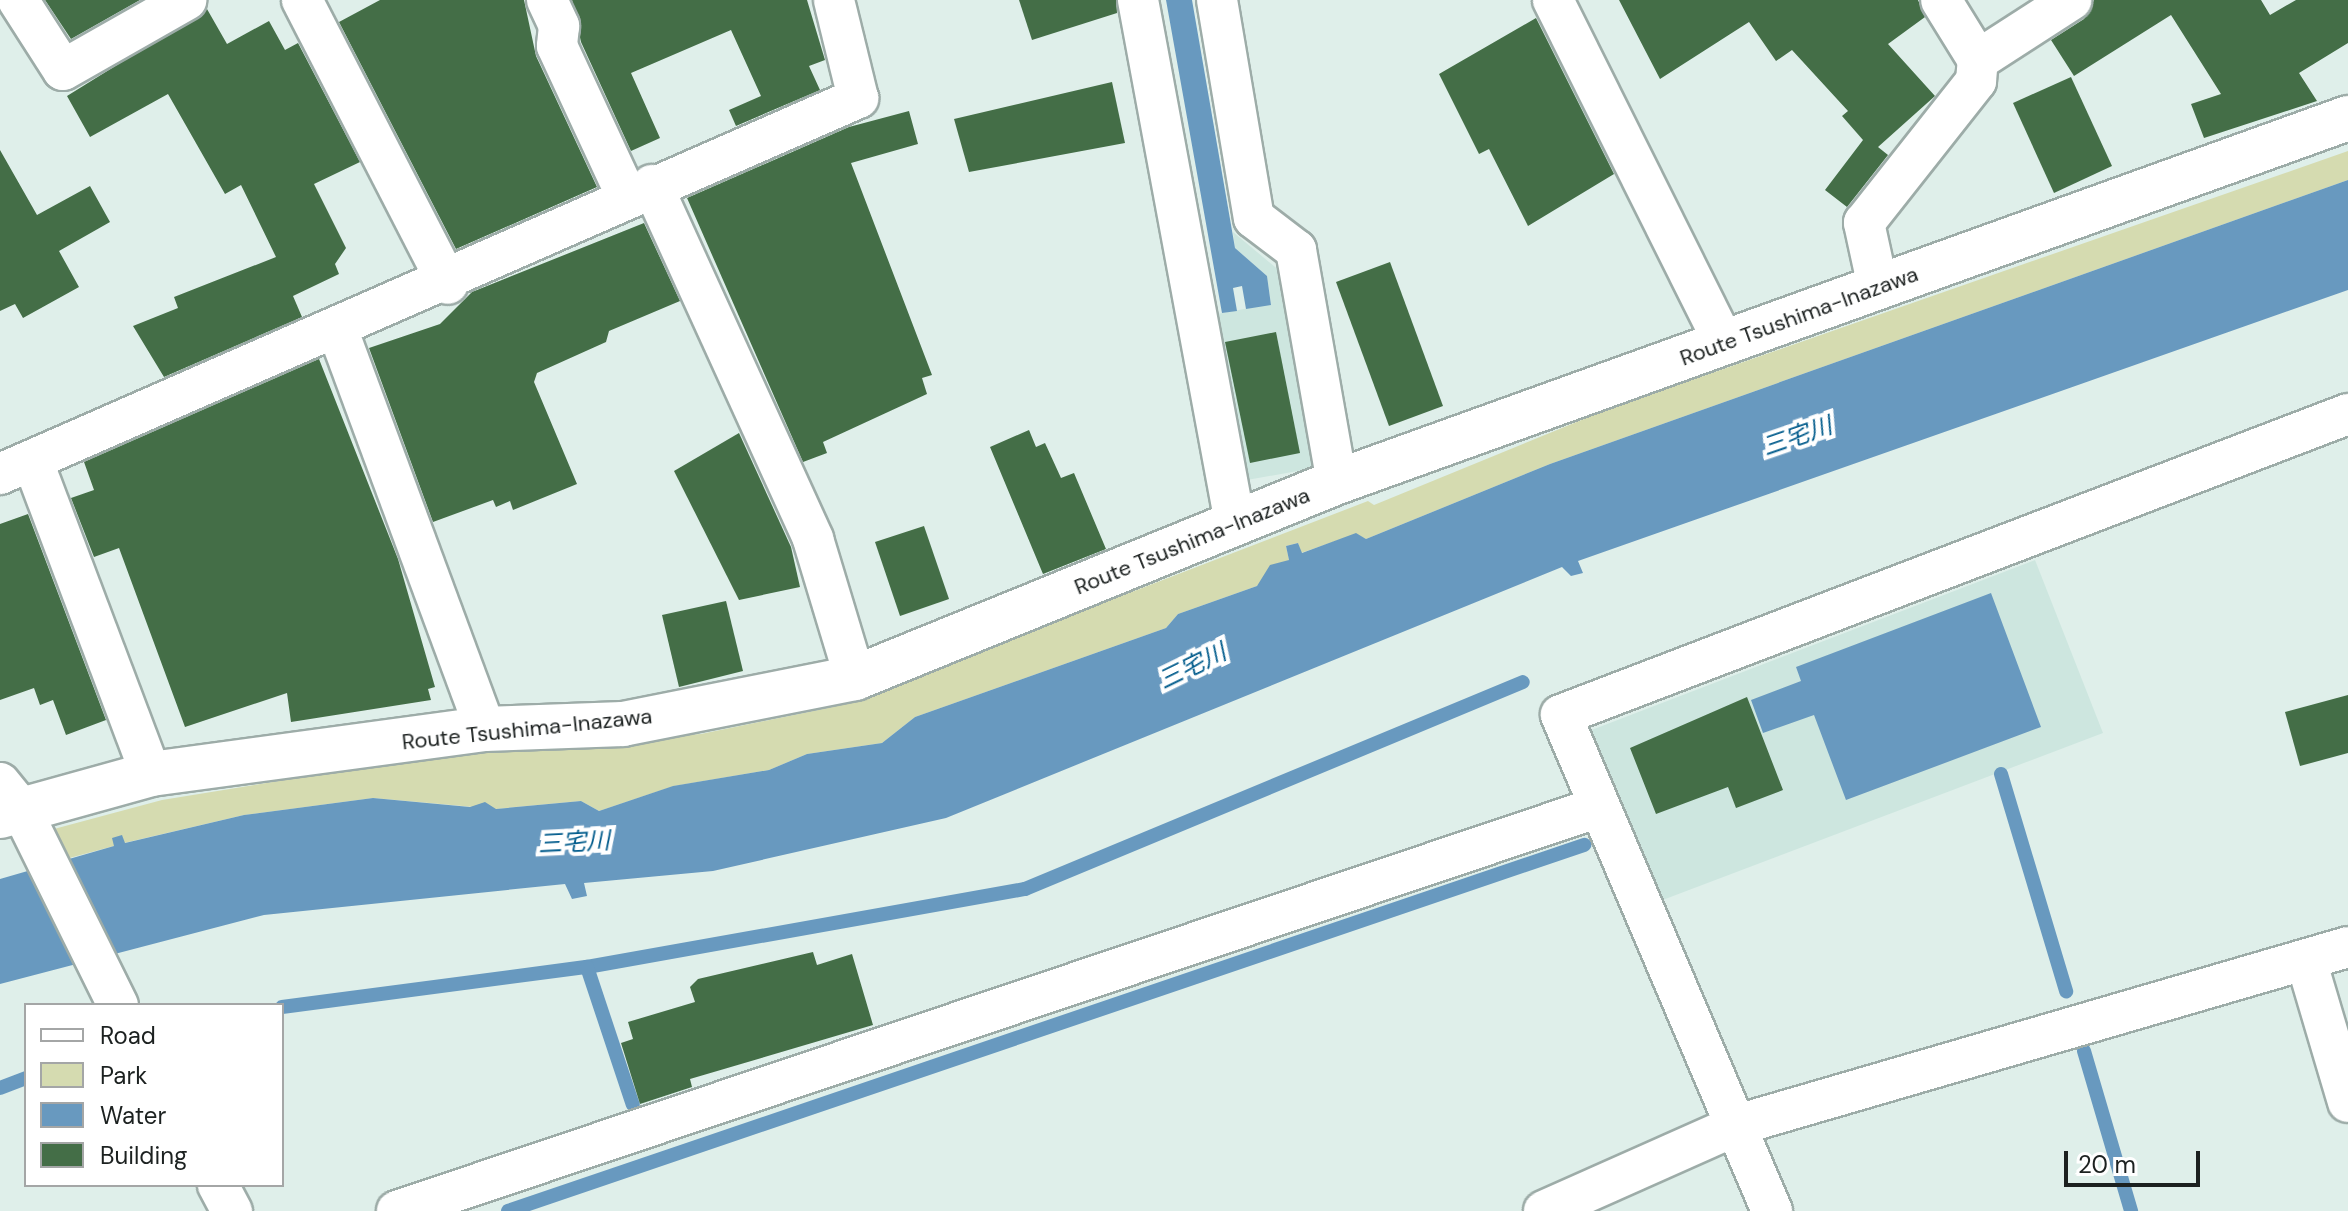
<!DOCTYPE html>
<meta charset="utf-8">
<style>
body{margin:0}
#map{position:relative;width:2348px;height:1211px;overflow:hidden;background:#dfefea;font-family:"DM Sans","Noto Sans JP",sans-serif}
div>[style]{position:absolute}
.built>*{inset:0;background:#cde6df}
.green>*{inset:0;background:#d5dbb0}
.water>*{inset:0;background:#6899bf}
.stream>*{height:14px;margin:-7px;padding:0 7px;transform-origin:7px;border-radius:7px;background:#6899bf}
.building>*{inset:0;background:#446e47}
.roads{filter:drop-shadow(2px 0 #9daca8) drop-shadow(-2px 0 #9daca8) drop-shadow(0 2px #9daca8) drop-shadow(0 -2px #9daca8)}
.street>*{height:40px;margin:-20px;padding:0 20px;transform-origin:20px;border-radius:20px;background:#fff}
.secondary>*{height:44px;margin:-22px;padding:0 22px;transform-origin:22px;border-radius:22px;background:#fff}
span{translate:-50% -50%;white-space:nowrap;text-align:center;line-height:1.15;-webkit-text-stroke:8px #fff;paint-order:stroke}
.street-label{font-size:22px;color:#1c2120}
.water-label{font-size:24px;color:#025c8c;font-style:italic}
.legend{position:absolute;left:24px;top:1003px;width:260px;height:184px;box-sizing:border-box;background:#fff;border:2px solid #a4a6a6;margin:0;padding:10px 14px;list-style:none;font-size:24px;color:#1c2120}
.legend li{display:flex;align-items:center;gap:16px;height:40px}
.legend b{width:40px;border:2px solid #a4a6a6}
.scale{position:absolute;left:2064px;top:1151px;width:136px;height:36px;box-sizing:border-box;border:4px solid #1c2120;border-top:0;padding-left:10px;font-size:24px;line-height:28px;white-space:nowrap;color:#1c2120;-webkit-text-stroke:6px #fff;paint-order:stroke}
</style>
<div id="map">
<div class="built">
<i style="clip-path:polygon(1233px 232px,1281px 272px,1314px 468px,1247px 480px,1217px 314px,1271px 304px,1267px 276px,1235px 248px)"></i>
<i style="clip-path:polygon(2035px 560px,2103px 733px,1660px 901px,1589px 731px)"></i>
</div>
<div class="green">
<i style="clip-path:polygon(2348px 151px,2348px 180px,1550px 464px,1366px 539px,1356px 534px,1301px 553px,1298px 543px,1286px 546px,1289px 560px,1257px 586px,1178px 614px,1166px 628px,915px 717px,882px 743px,807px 754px,769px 770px,674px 786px,599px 811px,581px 801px,496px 809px,373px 798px,244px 815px,124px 843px,122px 836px,114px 846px,62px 860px,52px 841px,54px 829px,162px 800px,483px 748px,701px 734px,833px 707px,1368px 501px,1374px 505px,1606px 410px)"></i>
</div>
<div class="water">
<i style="clip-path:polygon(1166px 0,1192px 0,1235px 248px,1267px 276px,1271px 305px,1246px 309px,1242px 286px,1233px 288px,1237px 311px,1222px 313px)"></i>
<i style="clip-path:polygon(2348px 180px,2348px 290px,1578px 561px,1583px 573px,1571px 576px,1562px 567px,946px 818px,713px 871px,584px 883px,587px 896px,572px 899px,565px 884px,264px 915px,0 984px,0 879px,114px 846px,112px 838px,122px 835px,125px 843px,244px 815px,373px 798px,470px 807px,485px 802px,496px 809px,581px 801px,599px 811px,673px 786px,769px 770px,807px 754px,882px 743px,915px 717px,1166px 628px,1178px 614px,1257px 586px,1270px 565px,1289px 560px,1286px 546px,1298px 543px,1302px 553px,1356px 533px,1366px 539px,1550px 464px)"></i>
<i style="clip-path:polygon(1991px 593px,2041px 727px,1846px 800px,1814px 715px,1763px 733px,1751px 700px,1801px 681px,1796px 667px)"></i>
</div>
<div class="stream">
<i style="left:2001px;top:774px;width:227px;rotate:73.3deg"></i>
<i style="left:587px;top:967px;width:445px;rotate:-10.1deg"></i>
<i style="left:1025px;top:889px;width:539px;rotate:-22.57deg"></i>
<i style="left:282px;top:1007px;width:308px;rotate:-7.5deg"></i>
<i style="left:587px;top:967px;width:145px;rotate:71.6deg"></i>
<i style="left:2084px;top:1051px;width:167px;rotate:73.6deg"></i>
<i style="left:0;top:1088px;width:28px;rotate:-21deg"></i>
<i style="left:508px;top:1211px;width:1137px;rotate:-18.79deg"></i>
</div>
<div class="building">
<i style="clip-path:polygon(45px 0,140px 0,71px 39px)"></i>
<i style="clip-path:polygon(380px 0,524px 0,536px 56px,597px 187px,456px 249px,339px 22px)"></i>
<i style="clip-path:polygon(572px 0,807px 0,825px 60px,809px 66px,820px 90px,736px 126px,729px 110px,761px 96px,731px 30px,631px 73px,660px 138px,631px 151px,581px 42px)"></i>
<i style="clip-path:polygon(1019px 0,1116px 0,1117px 13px,1032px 40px)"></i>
<i style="clip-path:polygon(1619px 0,1918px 0,1925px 17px,1888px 44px,1935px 96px,1878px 147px,1888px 155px,1847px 207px,1825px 190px,1863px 140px,1842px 116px,1848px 111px,1792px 50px,1776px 61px,1749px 22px,1660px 79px)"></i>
<i style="clip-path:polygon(2094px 0,2261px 0,2270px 15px,2296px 0,2348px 0,2348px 43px,2299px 73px,2317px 101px,2204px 138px,2191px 104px,2221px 94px,2171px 15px,2074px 76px,2051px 40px,2084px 19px)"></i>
<i style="clip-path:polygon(207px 9px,227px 44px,269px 21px,285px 50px,298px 43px,360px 162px,314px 184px,346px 248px,335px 264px,339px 274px,293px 296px,302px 317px,164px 377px,133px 326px,178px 308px,174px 297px,276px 257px,241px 185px,225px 194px,168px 94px,90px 137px,67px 96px)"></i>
<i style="clip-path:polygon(1536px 18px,1614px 174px,1528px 226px,1489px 149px,1479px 154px,1439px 74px)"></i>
<i style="clip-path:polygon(2071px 77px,2112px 166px,2054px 193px,2013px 103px)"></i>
<i style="clip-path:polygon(1112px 82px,1125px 143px,969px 172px,954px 119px)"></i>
<i style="clip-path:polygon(909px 111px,918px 144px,851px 163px,932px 375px,922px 378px,927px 394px,823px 442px,827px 453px,803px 462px,687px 198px,849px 127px)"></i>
<i style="clip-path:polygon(0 150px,37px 215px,90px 186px,110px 222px,59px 251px,79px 287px,23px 318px,15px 304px,0 311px)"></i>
<i style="clip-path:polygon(644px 223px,680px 301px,609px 331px,606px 342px,537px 373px,534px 382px,577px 484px,513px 510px,510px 501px,496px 507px,493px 500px,433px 522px,369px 348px,440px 324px,472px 292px)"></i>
<i style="clip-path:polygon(1390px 262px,1443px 406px,1389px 426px,1336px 282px)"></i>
<i style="clip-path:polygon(1276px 332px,1300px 453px,1250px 463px,1225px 342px)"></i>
<i style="clip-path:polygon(319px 359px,398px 559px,435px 687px,428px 689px,431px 700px,291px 722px,287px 693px,185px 727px,119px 548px,94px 557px,71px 498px,94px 490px,84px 462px)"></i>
<i style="clip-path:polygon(1029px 430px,1036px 447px,1045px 443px,1061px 478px,1074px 473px,1106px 549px,1043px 574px,990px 447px)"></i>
<i style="clip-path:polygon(739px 433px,791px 547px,800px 587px,739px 600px,674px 471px)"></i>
<i style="clip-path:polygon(28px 514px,106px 720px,66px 735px,53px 700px,40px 705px,34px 688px,0 700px,0 524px)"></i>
<i style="clip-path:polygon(924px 526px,949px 599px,900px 616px,875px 542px)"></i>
<i style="clip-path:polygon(726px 601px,743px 671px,679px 687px,662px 615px)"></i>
<i style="clip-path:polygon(2348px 695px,2348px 753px,2300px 766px,2285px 712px)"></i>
<i style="clip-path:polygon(1747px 697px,1783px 790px,1736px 808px,1728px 787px,1656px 814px,1630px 748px)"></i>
<i style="clip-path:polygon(813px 952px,817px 965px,852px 954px,873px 1025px,690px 1079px,692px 1087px,640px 1104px,621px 1043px,633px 1039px,628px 1022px,695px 1002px,690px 987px,698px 979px)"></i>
</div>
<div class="roads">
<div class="street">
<i style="left:18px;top:0;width:83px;rotate:57.3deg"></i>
<i style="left:63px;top:70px;width:142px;rotate:-29.6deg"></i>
<i style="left:302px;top:0;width:319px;rotate:62.8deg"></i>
<i style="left:547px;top:0;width:29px;rotate:65deg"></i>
<i style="left:559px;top:26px;width:20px;rotate:96deg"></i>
<i style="left:557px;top:46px;width:166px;rotate:65.1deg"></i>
<i style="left:1138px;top:0;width:532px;rotate:79.49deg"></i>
<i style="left:1217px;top:0;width:221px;rotate:80.4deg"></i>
<i style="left:1254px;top:218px;width:53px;rotate:37.3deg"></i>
<i style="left:1296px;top:250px;width:236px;rotate:80deg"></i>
<i style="left:1553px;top:0;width:383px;rotate:63.5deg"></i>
<i style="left:1978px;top:60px;width:111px;rotate:-32.8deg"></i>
<i style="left:652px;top:185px;width:389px;rotate:65.5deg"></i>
<i style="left:813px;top:539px;width:145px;rotate:73.2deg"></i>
<i style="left:1878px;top:287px;width:66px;rotate:-102.3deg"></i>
<i style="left:1864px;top:223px;width:181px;rotate:-51.7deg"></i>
<i style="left:1976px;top:81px;width:21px;rotate:-85deg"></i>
<i style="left:1978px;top:60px;width:70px;rotate:-121.7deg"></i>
<i style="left:338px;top:331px;width:424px;rotate:69.7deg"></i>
<i style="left:33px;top:462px;width:334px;rotate:69.3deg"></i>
<i style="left:0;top:474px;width:937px;rotate:-23.66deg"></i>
<i style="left:858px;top:98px;width:101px;rotate:-103.8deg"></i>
<i style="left:0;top:783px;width:33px;rotate:51deg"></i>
<i style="left:21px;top:809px;width:219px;rotate:63.7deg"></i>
<i style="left:2306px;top:960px;width:148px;rotate:73.5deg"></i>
<i style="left:218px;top:1185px;width:30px;rotate:62deg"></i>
<i style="left:397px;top:1211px;width:1268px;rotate:-18.58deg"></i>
<i style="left:1544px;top:1211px;width:211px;rotate:-24deg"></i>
<i style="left:1737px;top:1125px;width:636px;rotate:-16.24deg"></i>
<i style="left:1772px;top:1211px;width:539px;rotate:-113.05deg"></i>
<i style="left:1561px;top:715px;width:843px;rotate:-20.93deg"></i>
</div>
<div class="secondary">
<i style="left:0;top:816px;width:157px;rotate:-15.5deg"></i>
<i style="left:151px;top:774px;width:337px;rotate:-7.7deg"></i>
<i style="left:485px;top:729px;width:138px;rotate:-2.1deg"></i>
<i style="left:623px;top:724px;width:237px;rotate:-11.2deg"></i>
<i style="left:855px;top:678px;width:520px;rotate:-22.13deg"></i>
<i style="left:1337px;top:482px;width:1075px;rotate:-19.8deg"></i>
</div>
</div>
<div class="street-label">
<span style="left:1799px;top:316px;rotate:-20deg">Route Tsushima-Inazawa</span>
<span style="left:1192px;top:541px;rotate:-22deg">Route Tsushima-Inazawa</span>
<span style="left:527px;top:729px;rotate:-6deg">Route Tsushima-Inazawa</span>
</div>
<div class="water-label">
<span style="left:1797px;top:436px;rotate:-19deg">三宅川</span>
<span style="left:1192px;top:666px;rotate:-26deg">三宅川</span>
<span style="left:574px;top:842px;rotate:-3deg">三宅川</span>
</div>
<ul class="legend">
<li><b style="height:10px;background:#fff"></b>Road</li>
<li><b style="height:22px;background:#d5dbb0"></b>Park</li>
<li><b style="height:22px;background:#6899bf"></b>Water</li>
<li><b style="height:22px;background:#446e47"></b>Building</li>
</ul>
<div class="scale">20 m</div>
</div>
